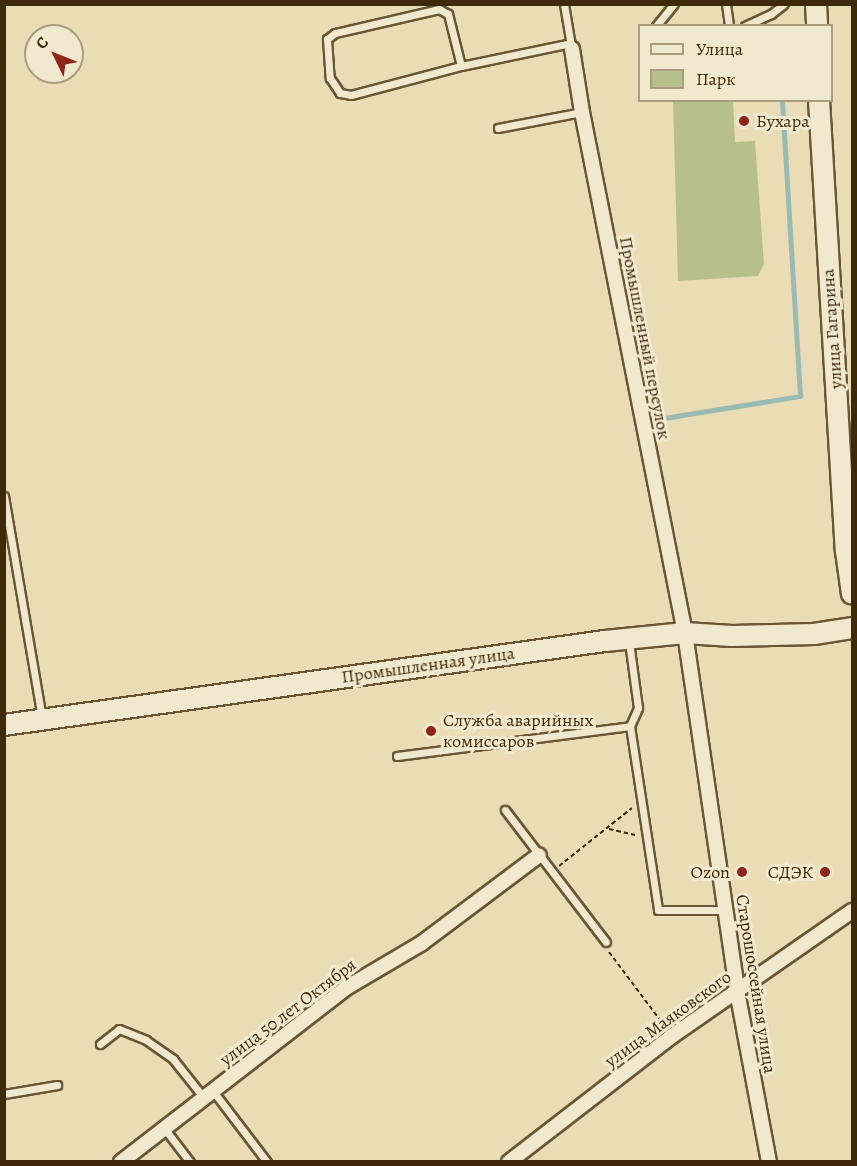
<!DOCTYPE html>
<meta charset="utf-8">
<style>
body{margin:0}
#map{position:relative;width:857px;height:1166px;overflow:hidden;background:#eaddb5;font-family:Alegreya,serif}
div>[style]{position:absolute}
.green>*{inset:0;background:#b7c08d}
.stream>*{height:4.5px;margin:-2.25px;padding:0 2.25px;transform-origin:2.25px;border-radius:2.25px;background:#9abab4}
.path>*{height:2px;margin-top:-1px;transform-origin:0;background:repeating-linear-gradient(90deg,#3e2908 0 4.5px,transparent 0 7.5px)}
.roads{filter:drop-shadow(2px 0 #695633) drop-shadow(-2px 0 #695633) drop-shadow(0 2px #695633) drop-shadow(0 -2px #695633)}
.lane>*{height:7px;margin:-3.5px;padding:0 3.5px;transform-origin:3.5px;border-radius:3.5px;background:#f1e9cf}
.street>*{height:14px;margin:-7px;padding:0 7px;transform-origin:7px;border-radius:7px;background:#f1e9cf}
.secondary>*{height:20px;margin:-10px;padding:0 10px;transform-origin:10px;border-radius:10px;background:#f1e9cf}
.dots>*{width:16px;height:16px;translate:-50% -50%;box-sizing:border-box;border:3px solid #f1e9cf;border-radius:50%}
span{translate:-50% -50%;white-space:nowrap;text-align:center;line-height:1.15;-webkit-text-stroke:6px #f1e9cf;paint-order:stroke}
.poi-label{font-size:18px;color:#3e2908}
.left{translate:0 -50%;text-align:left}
.right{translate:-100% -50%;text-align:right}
.street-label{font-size:18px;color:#3e2908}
.frame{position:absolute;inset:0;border:6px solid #3e2908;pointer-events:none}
.legend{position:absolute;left:638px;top:24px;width:195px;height:78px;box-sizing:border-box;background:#f1e9cf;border:2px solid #a99c7f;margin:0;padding:8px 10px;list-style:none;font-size:18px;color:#3e2908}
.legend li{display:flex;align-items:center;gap:12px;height:30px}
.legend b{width:30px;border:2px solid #a99c7f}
.north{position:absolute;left:24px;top:24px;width:60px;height:60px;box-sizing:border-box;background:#f1e9cf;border:2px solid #a99c7f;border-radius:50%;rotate:313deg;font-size:16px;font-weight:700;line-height:24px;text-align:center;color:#3e2908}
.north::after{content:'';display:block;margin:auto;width:21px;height:27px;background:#8f2418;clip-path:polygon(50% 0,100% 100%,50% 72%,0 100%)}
</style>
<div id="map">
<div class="green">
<i style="clip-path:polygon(673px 101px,733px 101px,735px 142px,755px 141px,764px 264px,758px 276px,678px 281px)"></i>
</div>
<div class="stream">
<i style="left:664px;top:418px;width:138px;rotate:-9.2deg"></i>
<i style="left:800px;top:396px;width:297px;rotate:-93.5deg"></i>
</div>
<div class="path">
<i style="left:609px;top:829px;width:27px;rotate:13deg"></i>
<i style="left:559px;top:866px;width:93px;rotate:-38.5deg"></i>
<i style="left:609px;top:952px;width:90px;rotate:53.1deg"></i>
</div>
<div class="roads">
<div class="lane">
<i style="left:564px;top:4px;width:43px;rotate:80.5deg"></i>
<i style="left:726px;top:4px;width:22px;rotate:82deg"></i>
<i style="left:656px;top:26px;width:28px;rotate:-51deg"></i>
<i style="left:745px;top:26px;width:29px;rotate:-25deg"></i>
<i style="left:771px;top:14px;width:16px;rotate:-38deg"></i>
<i style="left:461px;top:66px;width:54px;rotate:-104deg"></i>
<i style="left:448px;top:14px;width:10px;rotate:-151deg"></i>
<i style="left:439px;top:9px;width:107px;rotate:167deg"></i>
<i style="left:335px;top:33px;width:10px;rotate:143deg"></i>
<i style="left:327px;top:39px;width:39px;rotate:86deg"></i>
<i style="left:330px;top:78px;width:18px;rotate:56deg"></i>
<i style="left:340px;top:93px;width:11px;rotate:10deg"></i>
<i style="left:351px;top:95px;width:114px;rotate:-14.8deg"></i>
<i style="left:461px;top:66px;width:112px;rotate:-11.8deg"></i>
<i style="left:498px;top:128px;width:86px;rotate:-10.8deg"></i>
<i style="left:4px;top:496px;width:225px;rotate:80.3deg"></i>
<i style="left:630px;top:726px;width:186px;rotate:81.3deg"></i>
<i style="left:658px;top:910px;width:67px"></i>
<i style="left:397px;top:756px;width:235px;rotate:-7.3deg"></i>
<i style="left:630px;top:726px;width:20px;rotate:-66deg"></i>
<i style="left:638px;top:708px;width:68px;rotate:-97.7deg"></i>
<i style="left:505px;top:810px;width:166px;rotate:52.6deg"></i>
<i style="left:100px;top:1044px;width:24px;rotate:-38deg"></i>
<i style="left:119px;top:1029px;width:29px;rotate:22deg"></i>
<i style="left:146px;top:1040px;width:33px;rotate:35deg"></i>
<i style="left:173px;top:1059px;width:50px;rotate:51.5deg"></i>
<i style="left:213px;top:1091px;width:89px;rotate:52.7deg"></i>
<i style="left:4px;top:1094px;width:54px;rotate:-9.6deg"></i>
<i style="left:164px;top:1128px;width:43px;rotate:52.6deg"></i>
</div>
<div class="street">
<i style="left:572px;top:49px;width:64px;rotate:81deg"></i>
<i style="left:582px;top:112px;width:531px;rotate:78.82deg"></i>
<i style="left:685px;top:633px;width:362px;rotate:81.7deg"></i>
<i style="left:737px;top:991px;width:174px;rotate:79.4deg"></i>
<i style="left:121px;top:1162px;width:284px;rotate:-37.7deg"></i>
<i style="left:346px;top:988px;width:88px;rotate:-30.6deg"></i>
<i style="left:422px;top:943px;width:146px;rotate:-36.9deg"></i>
<i style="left:509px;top:1162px;width:206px;rotate:-37.7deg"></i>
<i style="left:672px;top:1036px;width:219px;rotate:-34.8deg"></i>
</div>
<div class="secondary">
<i style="left:816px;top:4px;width:22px;rotate:87deg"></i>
<i style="left:819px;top:100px;width:452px;rotate:86.6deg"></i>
<i style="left:846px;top:551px;width:43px;rotate:82.1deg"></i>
<i style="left:4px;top:725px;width:607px;rotate:-7.96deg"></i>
<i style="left:605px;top:641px;width:80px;rotate:-5.7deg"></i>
<i style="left:685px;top:633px;width:47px;rotate:3.7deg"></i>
<i style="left:732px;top:636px;width:82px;rotate:-1.4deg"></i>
<i style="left:814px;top:634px;width:38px;rotate:-9deg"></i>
</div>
</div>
<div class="dots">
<i style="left:744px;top:121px;background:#8f2418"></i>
<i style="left:431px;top:731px;background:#8f2418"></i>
<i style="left:742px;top:872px;background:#8f2418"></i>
<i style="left:825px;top:872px;background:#8f2418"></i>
</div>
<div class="poi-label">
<span class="left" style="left:756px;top:121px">Бухара</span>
<span class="left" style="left:443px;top:731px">Служба аварийных<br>комиссаров</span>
<span class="right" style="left:730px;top:872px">Ozon</span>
<span class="right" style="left:813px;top:872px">СДЭК</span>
</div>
<div class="street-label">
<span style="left:832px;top:329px;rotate:-94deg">улица Гагарина</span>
<span style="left:645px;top:338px;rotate:79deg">Промышленный переулок</span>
<span style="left:428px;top:665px;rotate:-8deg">Промышленная улица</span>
<span style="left:756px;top:984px;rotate:81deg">Старошоссейная улица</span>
<span style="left:288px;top:1012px;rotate:-37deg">улица 50 лет Октября</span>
<span style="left:668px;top:1019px;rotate:-36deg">улица Маяковского</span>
</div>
<div class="frame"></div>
<ul class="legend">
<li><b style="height:8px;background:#f1e9cf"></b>Улица</li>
<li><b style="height:16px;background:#b7c08d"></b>Парк</li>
</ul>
<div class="north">С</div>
</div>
